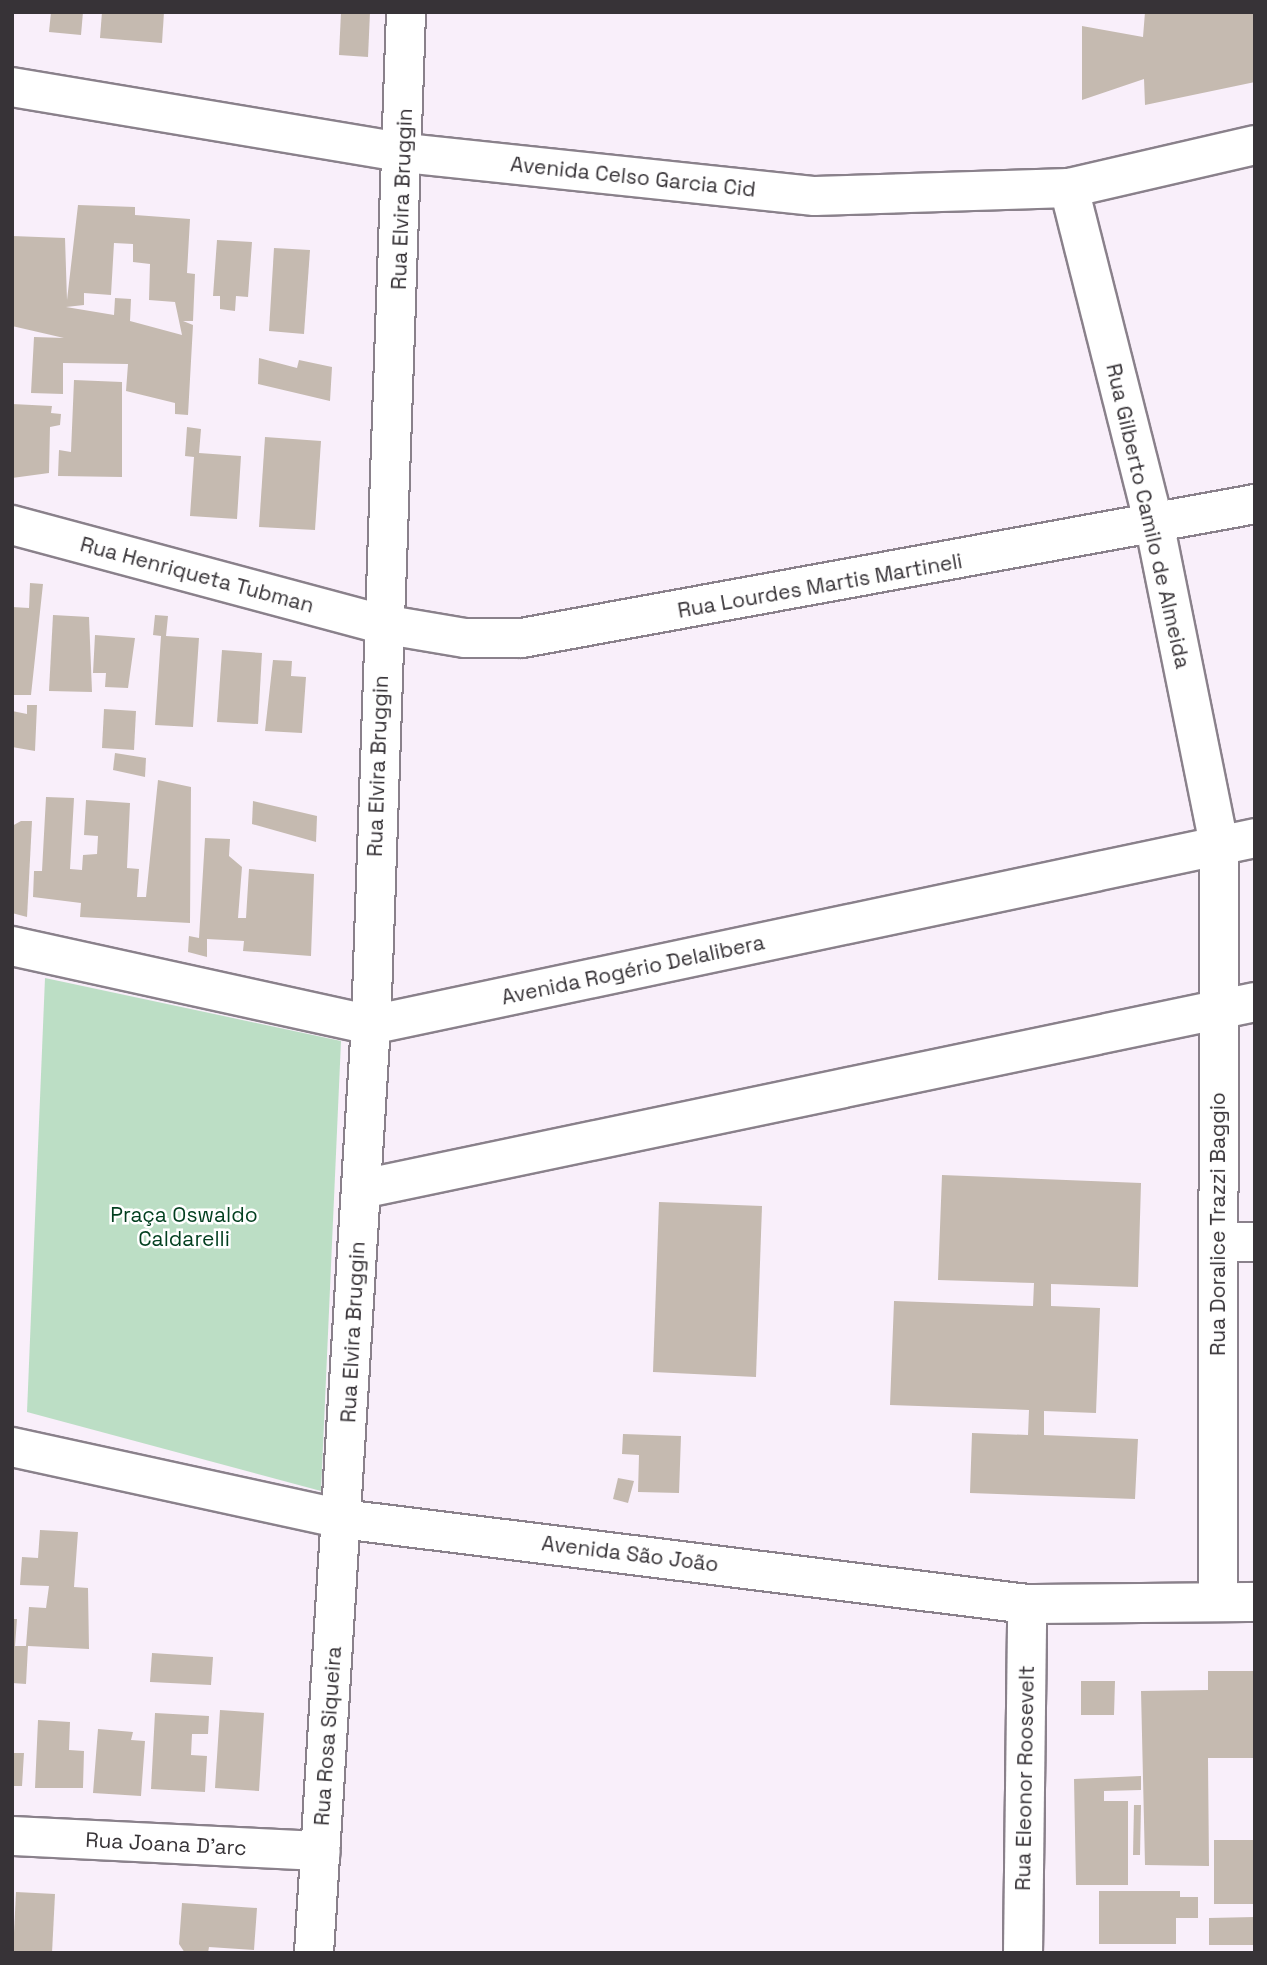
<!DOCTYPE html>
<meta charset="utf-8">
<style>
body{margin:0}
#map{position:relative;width:1267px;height:1965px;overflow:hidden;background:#f9effa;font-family:"Space Grotesk",sans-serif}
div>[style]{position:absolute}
.green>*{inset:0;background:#bcdec5}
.building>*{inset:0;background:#c5bab0}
.roads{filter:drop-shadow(2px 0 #8a818b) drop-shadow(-2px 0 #8a818b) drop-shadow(0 2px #8a818b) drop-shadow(0 -2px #8a818b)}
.street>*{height:38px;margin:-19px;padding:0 19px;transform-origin:19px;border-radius:19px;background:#fff}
.secondary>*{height:38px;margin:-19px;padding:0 19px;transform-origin:19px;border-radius:19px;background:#fff}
span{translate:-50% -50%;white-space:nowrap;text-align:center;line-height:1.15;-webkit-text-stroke:5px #fff;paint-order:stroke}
.street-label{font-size:21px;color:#373337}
.park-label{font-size:21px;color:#023f1f}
.frame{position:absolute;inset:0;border:14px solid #373337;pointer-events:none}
</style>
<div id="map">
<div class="green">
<i style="clip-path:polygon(45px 978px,341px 1041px,321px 1491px,27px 1412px)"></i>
</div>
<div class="building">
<i style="clip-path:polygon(51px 12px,83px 12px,81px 35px,49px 32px)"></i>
<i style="clip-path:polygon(102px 12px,164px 12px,162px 43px,100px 38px)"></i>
<i style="clip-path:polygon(341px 12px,370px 12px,368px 57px,339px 55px)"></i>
<i style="clip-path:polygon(1145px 12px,1255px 12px,1255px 82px,1145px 105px,1144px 79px,1082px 100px,1082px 26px,1143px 37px)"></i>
<i style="clip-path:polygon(evenodd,78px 205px,135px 207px,135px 215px,190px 219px,187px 273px,195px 274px,193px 321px,183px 321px,193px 325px,188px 415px,175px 414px,175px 403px,126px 391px,128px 364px,63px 363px,63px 394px,31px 393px,34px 337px,64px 338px,12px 326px,12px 236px,65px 238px,67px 300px,78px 205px,114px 243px,133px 244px,133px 262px,150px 264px,149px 300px,175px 302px,182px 335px,130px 321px,131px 299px,115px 298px,114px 315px,66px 307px,84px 305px,84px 293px,111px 295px,114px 243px)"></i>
<i style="clip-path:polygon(217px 240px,252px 242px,248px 297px,236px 296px,235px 311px,220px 309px,220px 296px,213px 296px)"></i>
<i style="clip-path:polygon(274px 248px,310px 250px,304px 334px,269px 331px)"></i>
<i style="clip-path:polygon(259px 358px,297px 368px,299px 360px,332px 367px,330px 401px,258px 384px)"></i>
<i style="clip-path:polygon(74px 380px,122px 382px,122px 477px,58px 476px,59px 450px,71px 452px)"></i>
<i style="clip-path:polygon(12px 404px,52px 406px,51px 413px,61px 414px,60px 425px,50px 427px,49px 473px,12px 478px)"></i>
<i style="clip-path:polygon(187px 427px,201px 429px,199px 453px,241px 456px,237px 519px,190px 516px,194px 457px,185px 456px)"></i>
<i style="clip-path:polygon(265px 437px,321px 441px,315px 530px,259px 527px)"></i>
<i style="clip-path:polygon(30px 583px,43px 584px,31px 695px,12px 695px,12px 607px,29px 608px)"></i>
<i style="clip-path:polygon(53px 615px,89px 617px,92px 692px,49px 691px)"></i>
<i style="clip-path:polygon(155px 615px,168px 616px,166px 636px,199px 638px,193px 727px,155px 725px,161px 636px,153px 635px)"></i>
<i style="clip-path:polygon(95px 635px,135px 638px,128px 688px,105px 687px,106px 673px,93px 673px)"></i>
<i style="clip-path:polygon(222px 650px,262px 653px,258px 724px,217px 722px)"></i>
<i style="clip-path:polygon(273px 660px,292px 661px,291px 676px,306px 677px,302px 733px,265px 731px)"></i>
<i style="clip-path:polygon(27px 705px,37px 705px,35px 751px,12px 747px,12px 711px,27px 714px)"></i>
<i style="clip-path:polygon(104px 709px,136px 711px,134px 750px,102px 748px)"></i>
<i style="clip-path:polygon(115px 753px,146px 758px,145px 777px,113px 770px)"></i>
<i style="clip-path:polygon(158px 780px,191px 787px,190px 923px,80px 917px,81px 903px,33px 897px,34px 871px,42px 871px,46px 797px,74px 798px,70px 869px,82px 870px,83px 855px,97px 854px,98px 836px,84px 835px,86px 800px,130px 803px,127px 868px,139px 869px,137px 897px,146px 897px)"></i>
<i style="clip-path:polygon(253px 801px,317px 816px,316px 842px,252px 824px)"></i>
<i style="clip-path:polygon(21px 821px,32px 821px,27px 917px,12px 913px,12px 826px)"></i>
<i style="clip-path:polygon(205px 838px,230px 839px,229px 856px,242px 867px,238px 918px,246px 918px,249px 869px,314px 874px,311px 956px,243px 951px,244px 941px,207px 939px,207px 957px,188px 952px,189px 936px,199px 938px)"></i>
<i style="clip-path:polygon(942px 1175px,1141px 1183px,1138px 1287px,1051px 1284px,1051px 1306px,1100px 1308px,1096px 1413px,1044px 1411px,1044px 1435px,1138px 1439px,1135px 1499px,970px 1493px,972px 1433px,1028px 1435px,1029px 1410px,890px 1405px,894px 1301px,1033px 1306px,1034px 1283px,938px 1280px)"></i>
<i style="clip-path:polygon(659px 1202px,762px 1206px,756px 1377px,653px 1372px)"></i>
<i style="clip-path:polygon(623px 1434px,681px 1436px,679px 1493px,638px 1492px,639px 1455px,622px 1454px)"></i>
<i style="clip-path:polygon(618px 1478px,634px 1481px,628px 1503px,613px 1499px)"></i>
<i style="clip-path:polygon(40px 1530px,78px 1532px,74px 1587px,88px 1588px,89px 1649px,28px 1646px,26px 1684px,12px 1683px,12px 1619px,17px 1619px,15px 1646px,26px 1646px,29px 1607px,46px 1608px,49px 1586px,20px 1585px,22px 1557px,38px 1558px)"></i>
<i style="clip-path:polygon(152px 1653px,213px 1657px,211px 1685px,150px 1682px)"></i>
<i style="clip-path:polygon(1208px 1671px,1255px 1671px,1255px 1758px,1208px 1758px,1209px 1866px,1145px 1865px,1141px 1691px,1208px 1690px)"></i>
<i style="clip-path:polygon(1081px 1681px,1115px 1681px,1114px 1715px,1081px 1715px)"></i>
<i style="clip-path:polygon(220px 1710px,264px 1713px,259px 1791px,215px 1788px)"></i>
<i style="clip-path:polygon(155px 1713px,209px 1716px,208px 1734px,192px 1734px,191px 1755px,207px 1756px,205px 1792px,151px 1789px)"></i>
<i style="clip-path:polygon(38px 1720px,70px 1722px,69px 1750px,84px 1751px,83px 1788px,35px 1788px)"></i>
<i style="clip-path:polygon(98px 1729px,133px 1732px,131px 1740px,145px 1741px,141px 1796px,93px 1793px)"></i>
<i style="clip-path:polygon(12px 1753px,24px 1753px,22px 1786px,12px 1786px)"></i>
<i style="clip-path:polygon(1141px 1776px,1141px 1790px,1104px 1791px,1104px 1801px,1128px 1801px,1128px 1885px,1076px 1885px,1074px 1779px)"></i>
<i style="clip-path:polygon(1134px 1805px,1141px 1805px,1140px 1855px,1133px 1855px)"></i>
<i style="clip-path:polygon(1214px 1840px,1255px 1840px,1255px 1904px,1214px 1904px)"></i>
<i style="clip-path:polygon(1099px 1891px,1180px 1891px,1180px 1897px,1198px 1897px,1198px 1918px,1176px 1918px,1176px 1944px,1099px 1944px)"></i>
<i style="clip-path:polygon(16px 1892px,55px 1894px,52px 1953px,13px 1953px)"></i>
<i style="clip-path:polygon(182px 1903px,257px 1908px,254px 1950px,209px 1947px,208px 1953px,185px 1953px,179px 1944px)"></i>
<i style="clip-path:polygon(1255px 1917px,1255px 1945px,1209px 1945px,1209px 1918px)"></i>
</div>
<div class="roads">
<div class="street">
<i style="left:1069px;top:188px;width:350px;rotate:75.8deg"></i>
<i style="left:1155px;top:527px;width:324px;rotate:78.6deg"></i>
<i style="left:1219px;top:845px;width:757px;rotate:90.08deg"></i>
<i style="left:12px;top:525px;width:383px;rotate:15deg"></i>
<i style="left:382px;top:624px;width:84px;rotate:9.6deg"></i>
<i style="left:465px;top:638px;width:57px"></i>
<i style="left:522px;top:638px;width:745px;rotate:-10.36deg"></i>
<i style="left:12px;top:946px;width:368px;rotate:12.4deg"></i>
<i style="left:371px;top:1025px;width:904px;rotate:-11.94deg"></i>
<i style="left:362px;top:1189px;width:912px;rotate:-11.83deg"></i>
<i style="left:1218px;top:1242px;width:37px"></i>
<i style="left:12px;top:1447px;width:338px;rotate:12.3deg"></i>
<i style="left:342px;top:1519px;width:690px;rotate:7.07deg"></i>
<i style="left:1027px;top:1604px;width:228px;rotate:-0.5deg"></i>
<i style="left:12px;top:1836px;width:309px;rotate:2.8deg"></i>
<i style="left:314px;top:1953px;width:930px;rotate:-86.49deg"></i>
<i style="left:371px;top:1025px;width:1014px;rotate:-88.02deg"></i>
<i style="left:1023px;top:1953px;width:349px;rotate:-89.3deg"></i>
</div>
<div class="secondary">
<i style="left:12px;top:87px;width:399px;rotate:9.5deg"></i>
<i style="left:405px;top:153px;width:412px;rotate:6deg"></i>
<i style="left:815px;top:196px;width:254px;rotate:-1.8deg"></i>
<i style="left:1069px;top:188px;width:191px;rotate:-13deg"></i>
</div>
</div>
<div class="street-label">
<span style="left:633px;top:177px;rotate:6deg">Avenida Celso Garcia Cid</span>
<span style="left:402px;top:199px;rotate:-88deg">Rua Elvira Bruggin</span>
<span style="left:1148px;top:516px;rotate:77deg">Rua Gilberto Camilo de Almeida</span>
<span style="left:197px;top:575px;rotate:15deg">Rua Henriqueta Tubman</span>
<span style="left:820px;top:586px;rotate:-10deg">Rua Lourdes Martis Martineli</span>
<span style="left:378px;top:766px;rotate:-88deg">Rua Elvira Bruggin</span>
<span style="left:633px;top:970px;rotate:-12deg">Avenida Rogério Delalibera</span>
<span style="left:1218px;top:1224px;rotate:-90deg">Rua Doralice Trazzi Baggio</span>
<span style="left:353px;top:1332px;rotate:-87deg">Rua Elvira Bruggin</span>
<span style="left:630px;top:1554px;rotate:7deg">Avenida São João</span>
<span style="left:328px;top:1736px;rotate:-86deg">Rua Rosa Siqueira</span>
<span style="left:1025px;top:1778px;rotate:-89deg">Rua Eleonor Roosevelt</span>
<span style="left:166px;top:1844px;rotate:3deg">Rua Joana D'arc</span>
</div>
<div class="park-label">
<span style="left:184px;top:1227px">Praça Oswaldo<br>Caldarelli</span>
</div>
<div class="frame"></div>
</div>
